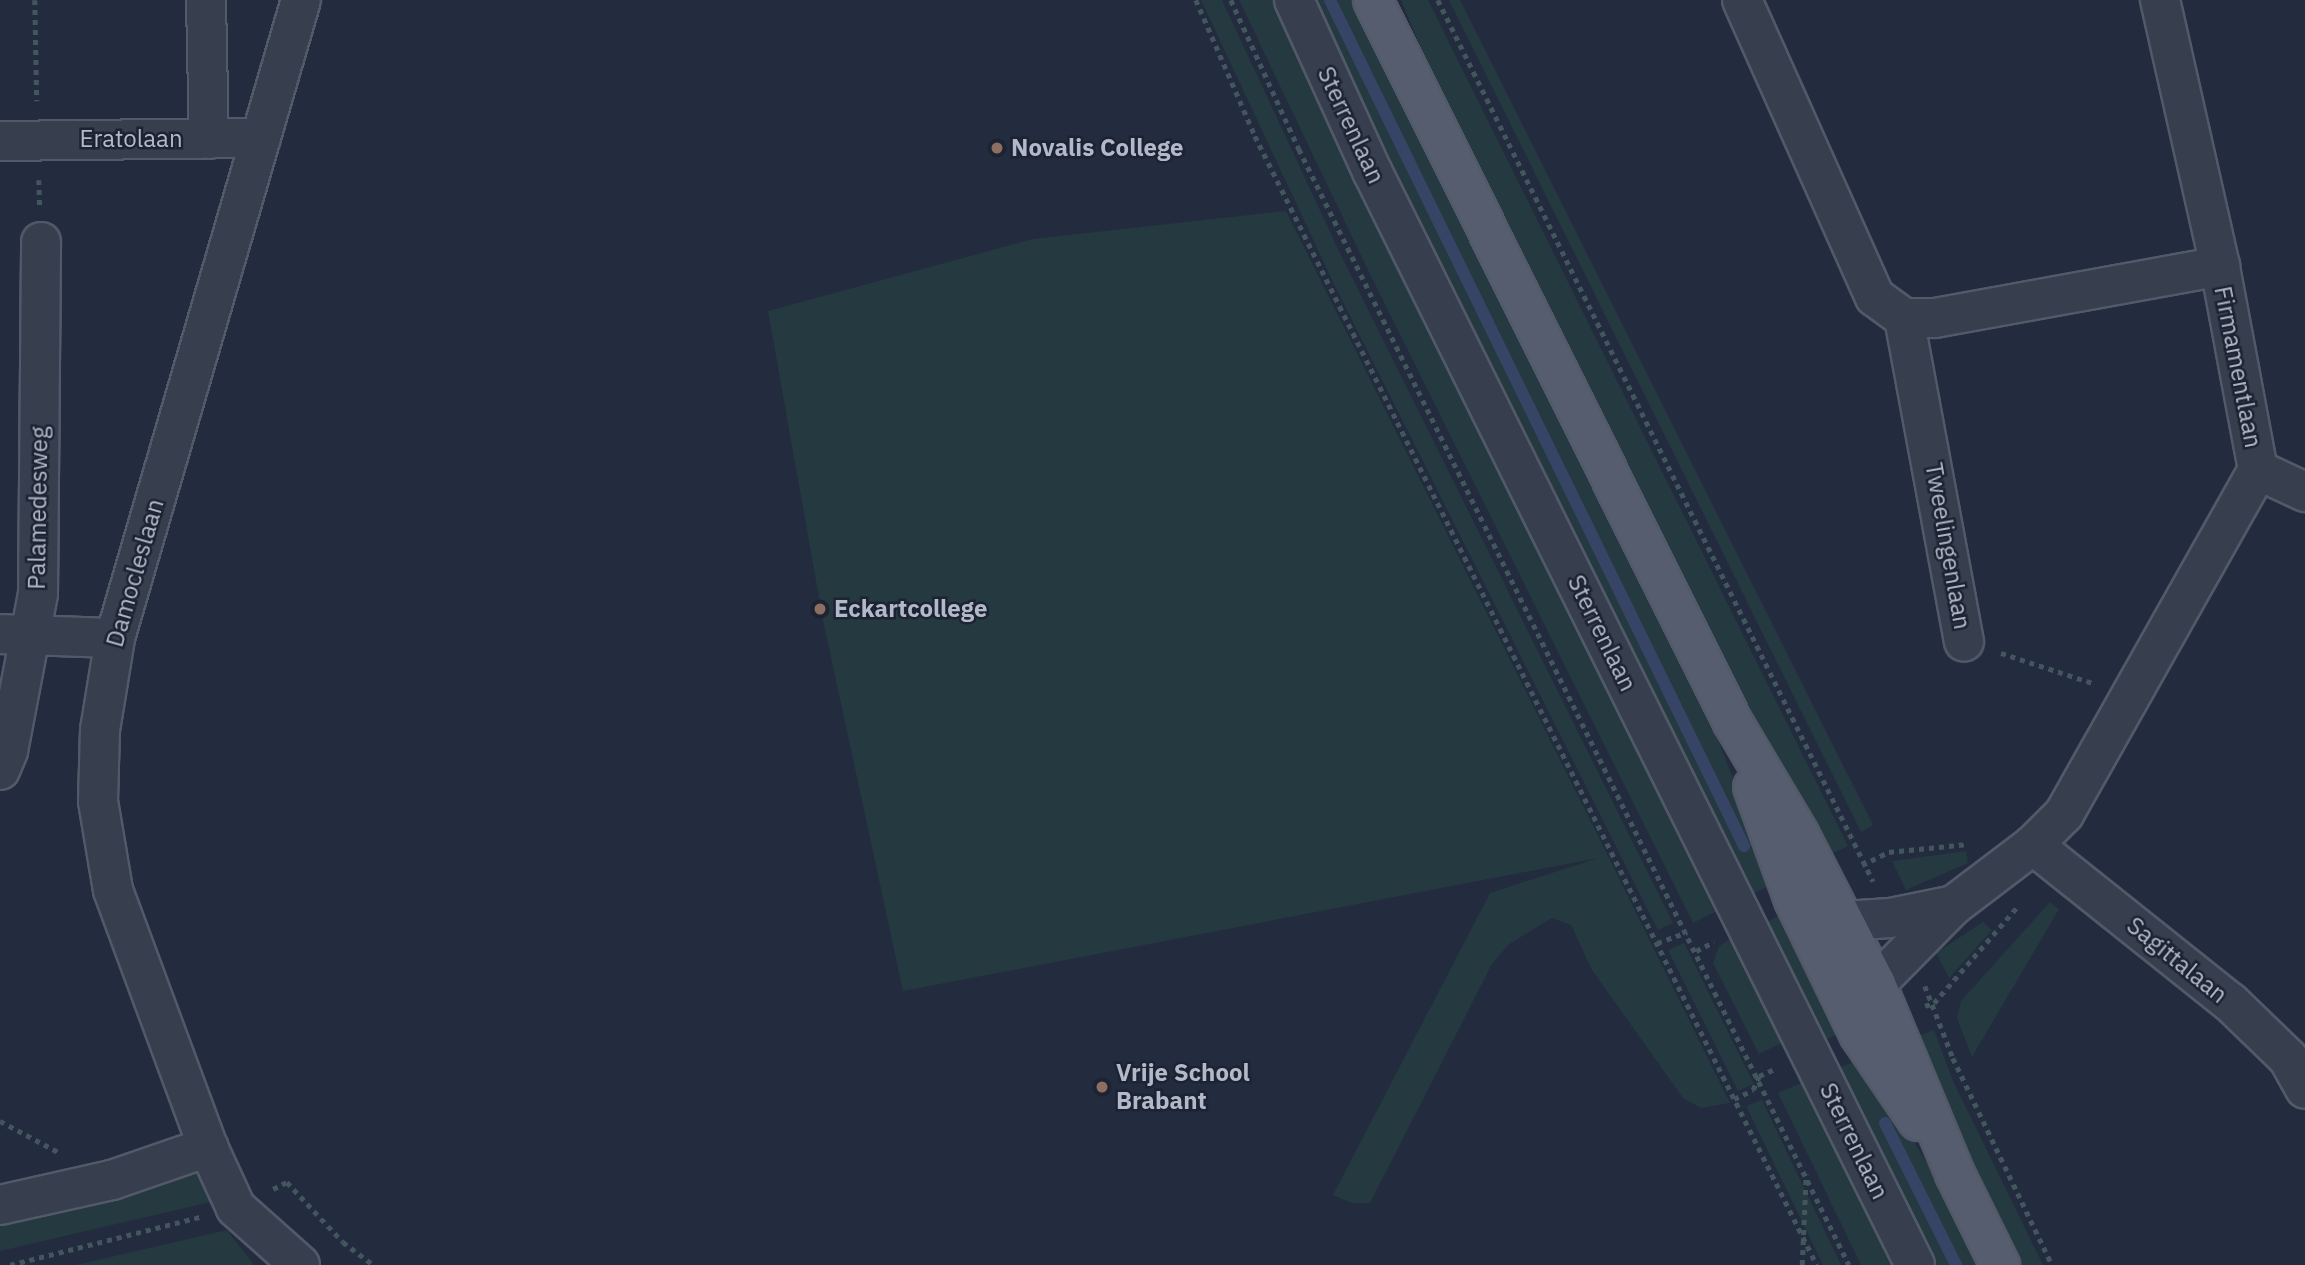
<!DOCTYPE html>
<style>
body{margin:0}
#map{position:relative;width:2305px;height:1265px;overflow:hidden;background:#232b3f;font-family:"IBM Plex Sans",sans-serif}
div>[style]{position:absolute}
.green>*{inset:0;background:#253940}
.stream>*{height:12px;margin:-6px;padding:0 6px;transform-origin:6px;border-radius:6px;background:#364466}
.path>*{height:4.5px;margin-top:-2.25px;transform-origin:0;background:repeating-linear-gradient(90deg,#43565d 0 5px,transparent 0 10px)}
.roads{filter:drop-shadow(2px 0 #525969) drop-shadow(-2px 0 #525969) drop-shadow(0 2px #525969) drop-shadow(0 -2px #525969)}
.minor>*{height:38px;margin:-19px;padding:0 19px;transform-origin:19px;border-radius:19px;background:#373e4e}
.major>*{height:38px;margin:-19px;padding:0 19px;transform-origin:19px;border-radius:19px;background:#555d6f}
.dots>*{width:19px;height:19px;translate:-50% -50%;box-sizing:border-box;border:4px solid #1c2333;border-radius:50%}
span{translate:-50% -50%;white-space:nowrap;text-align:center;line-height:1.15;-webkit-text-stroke:5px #1c2333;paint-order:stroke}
.street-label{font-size:24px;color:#b3b9c9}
.poi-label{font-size:24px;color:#b3b9c9;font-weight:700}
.left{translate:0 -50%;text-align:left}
</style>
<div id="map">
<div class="green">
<i style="clip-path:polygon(1201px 0,1222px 0,1338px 249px,1673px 923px,1658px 930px,1333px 282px)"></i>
<i style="clip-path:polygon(1239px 0,1272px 0,1384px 239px,1719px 910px,1693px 923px,1367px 268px)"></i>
<i style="clip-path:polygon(1314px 0,1355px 0,1714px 730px,1775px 883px,1752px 894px,1406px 197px)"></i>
<i style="clip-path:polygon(1401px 0,1428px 0,1848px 846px,1823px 858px,1807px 829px,1437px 87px)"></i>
<i style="clip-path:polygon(1449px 0,1460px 0,1873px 825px,1861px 832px)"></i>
<i style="clip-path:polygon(1286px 211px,1608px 856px,1730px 1103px,1701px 1108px,1683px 1098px,1592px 970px,1571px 925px,1552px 918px,1509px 944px,1492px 964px,1370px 1203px,1352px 1203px,1333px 1195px,1490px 893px,1598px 858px,903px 991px,823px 620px,768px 311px,1033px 239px)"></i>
<i style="clip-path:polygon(1966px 851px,1968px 863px,1906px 890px,1892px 861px)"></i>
<i style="clip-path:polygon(2050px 902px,2059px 909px,1972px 1057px,1957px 1018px,1961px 1001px)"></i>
<i style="clip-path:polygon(1788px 911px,1848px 1030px,1825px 1040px,1767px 922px)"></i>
<i style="clip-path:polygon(1983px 922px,1992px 930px,1949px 978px,1936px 953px)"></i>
<i style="clip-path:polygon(1732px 938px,1784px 1042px,1759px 1054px,1713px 963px,1719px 946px)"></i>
<i style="clip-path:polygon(1684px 943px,1754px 1084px,1738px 1091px,1668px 950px)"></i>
<i style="clip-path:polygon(1934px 1030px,1953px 1081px,2043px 1265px,2022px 1265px,1913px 1038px)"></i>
<i style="clip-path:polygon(1863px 1058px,1936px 1178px,1981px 1265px,1936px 1265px,1839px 1068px)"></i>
<i style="clip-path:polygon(1804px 1082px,1894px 1265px,1861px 1265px,1778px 1093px)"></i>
<i style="clip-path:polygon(1762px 1100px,1841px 1265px,1823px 1265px,1746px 1106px)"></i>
<i style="clip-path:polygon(197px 1173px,228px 1198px,0 1251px,0 1224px)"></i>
<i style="clip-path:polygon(227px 1230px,254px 1265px,76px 1265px)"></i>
</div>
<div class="stream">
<i style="left:1330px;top:0;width:942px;rotate:63.92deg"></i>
<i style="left:1885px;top:1123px;width:159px;rotate:63.4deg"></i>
</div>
<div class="path">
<i style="left:35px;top:0;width:101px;rotate:88.9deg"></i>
<i style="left:1196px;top:0;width:148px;rotate:66.5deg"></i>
<i style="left:1255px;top:136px;width:1261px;rotate:63.54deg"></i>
<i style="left:1231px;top:0;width:164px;rotate:65.5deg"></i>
<i style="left:1299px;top:149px;width:1244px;rotate:63.76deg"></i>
<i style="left:1438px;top:0;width:983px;rotate:63.72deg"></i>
<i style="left:39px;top:180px;width:26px;rotate:88deg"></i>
<i style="left:2001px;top:653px;width:96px;rotate:18.2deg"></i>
<i style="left:1862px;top:865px;width:30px;rotate:-26deg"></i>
<i style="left:1889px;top:852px;width:79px;rotate:-5.8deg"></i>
<i style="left:1657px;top:943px;width:32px;rotate:-20deg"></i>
<i style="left:1696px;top:951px;width:20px;rotate:-27deg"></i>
<i style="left:1925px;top:986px;width:77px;rotate:68.7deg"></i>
<i style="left:1953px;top:1058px;width:229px;rotate:64.4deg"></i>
<i style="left:1925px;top:1006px;width:9px;rotate:-18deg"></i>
<i style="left:1934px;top:1003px;width:128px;rotate:-49.1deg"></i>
<i style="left:1734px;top:1099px;width:21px;rotate:-25deg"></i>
<i style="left:1753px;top:1090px;width:15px;rotate:-67deg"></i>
<i style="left:1759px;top:1076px;width:17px;rotate:-24deg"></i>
<i style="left:0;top:1121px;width:66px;rotate:28.1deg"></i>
<i style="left:273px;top:1189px;width:16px;rotate:-27deg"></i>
<i style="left:287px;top:1182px;width:82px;rotate:47deg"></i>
<i style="left:343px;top:1242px;width:38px;rotate:37deg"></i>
<i style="left:10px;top:1265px;width:196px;rotate:-14.2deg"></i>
<i style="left:1802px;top:1265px;width:91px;rotate:-87.5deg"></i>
</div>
<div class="roads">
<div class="minor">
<i style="left:206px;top:0;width:139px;rotate:88.8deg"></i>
<i style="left:1294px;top:0;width:188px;rotate:65.5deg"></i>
<i style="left:1372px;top:171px;width:1221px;rotate:63.6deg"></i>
<i style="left:1742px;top:0;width:325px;rotate:65.9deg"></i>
<i style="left:1875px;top:297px;width:36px;rotate:36deg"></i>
<i style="left:1904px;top:318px;width:31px"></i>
<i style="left:1935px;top:318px;width:290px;rotate:-10.3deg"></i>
<i style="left:0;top:141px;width:261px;rotate:-0.7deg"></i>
<i style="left:1904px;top:318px;width:329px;rotate:79.5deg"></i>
<i style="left:2258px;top:470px;width:52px;rotate:25.1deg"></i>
<i style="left:0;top:634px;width:115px;rotate:2deg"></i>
<i style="left:0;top:770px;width:21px;rotate:-67deg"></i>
<i style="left:8px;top:751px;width:160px;rotate:-79.2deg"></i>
<i style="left:38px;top:594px;width:352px;rotate:-89.5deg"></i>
<i style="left:2033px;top:845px;width:252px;rotate:38.6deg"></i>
<i style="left:2230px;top:1002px;width:81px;rotate:44deg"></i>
<i style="left:2288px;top:1058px;width:35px;rotate:61deg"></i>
<i style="left:1844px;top:921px;width:46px;rotate:-3.7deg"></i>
<i style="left:1890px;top:918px;width:65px;rotate:-11.5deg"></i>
<i style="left:1876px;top:984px;width:111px;rotate:-45.4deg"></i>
<i style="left:1954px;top:905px;width:99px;rotate:-37.2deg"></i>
<i style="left:2033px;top:845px;width:44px;rotate:-45deg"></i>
<i style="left:2064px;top:814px;width:395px;rotate:-60.6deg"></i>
<i style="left:2258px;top:470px;width:208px;rotate:-100.6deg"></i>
<i style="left:2220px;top:266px;width:273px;rotate:-102.7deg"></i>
<i style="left:0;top:1205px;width:115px;rotate:-12.6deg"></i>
<i style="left:112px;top:1180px;width:102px;rotate:-19deg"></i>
<i style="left:300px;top:1265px;width:86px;rotate:-138.3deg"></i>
<i style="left:236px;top:1208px;width:67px;rotate:-114.7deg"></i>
<i style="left:208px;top:1147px;width:274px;rotate:-110.3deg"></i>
<i style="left:113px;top:890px;width:90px;rotate:-99.6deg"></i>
<i style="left:98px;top:801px;width:71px;rotate:-88.4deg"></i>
<i style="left:100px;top:730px;width:93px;rotate:-80.7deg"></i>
<i style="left:115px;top:638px;width:665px;rotate:-73.75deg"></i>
</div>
<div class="major">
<i style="left:1373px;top:0;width:805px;rotate:63.53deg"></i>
<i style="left:1732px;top:721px;width:131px;rotate:59.3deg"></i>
<i style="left:1799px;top:834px;width:169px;rotate:62.8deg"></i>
<i style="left:1876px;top:984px;width:206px;rotate:67.4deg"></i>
<i style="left:1955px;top:1174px;width:102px;rotate:63.7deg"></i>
<i style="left:1753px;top:787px;width:120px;rotate:70.1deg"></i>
<i style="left:1794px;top:900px;width:149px;rotate:64.1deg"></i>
<i style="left:1859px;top:1034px;width:105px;rotate:55.9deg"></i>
</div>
</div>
<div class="dots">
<i style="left:997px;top:148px;background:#8d6e63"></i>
<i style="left:820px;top:609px;background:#8d6e63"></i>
<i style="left:1102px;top:1087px;background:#8d6e63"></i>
</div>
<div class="street-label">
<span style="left:1351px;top:125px;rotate:65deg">Sterrenlaan</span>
<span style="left:131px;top:139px">Eratolaan</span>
<span style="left:2238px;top:367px;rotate:79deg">Firmamentlaan</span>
<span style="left:38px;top:508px;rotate:-89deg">Palamedesweg</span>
<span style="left:1948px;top:546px;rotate:80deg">Tweelingenlaan</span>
<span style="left:135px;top:573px;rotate:-74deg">Damocleslaan</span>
<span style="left:1602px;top:633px;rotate:64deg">Sterrenlaan</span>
<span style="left:2177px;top:960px;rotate:39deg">Sagittalaan</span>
<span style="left:1854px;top:1141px;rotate:64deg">Sterrenlaan</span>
</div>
<div class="poi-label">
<span class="left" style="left:1011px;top:148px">Novalis College</span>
<span class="left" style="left:834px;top:609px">Eckartcollege</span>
<span class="left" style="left:1116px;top:1087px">Vrije School<br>Brabant</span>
</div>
</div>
